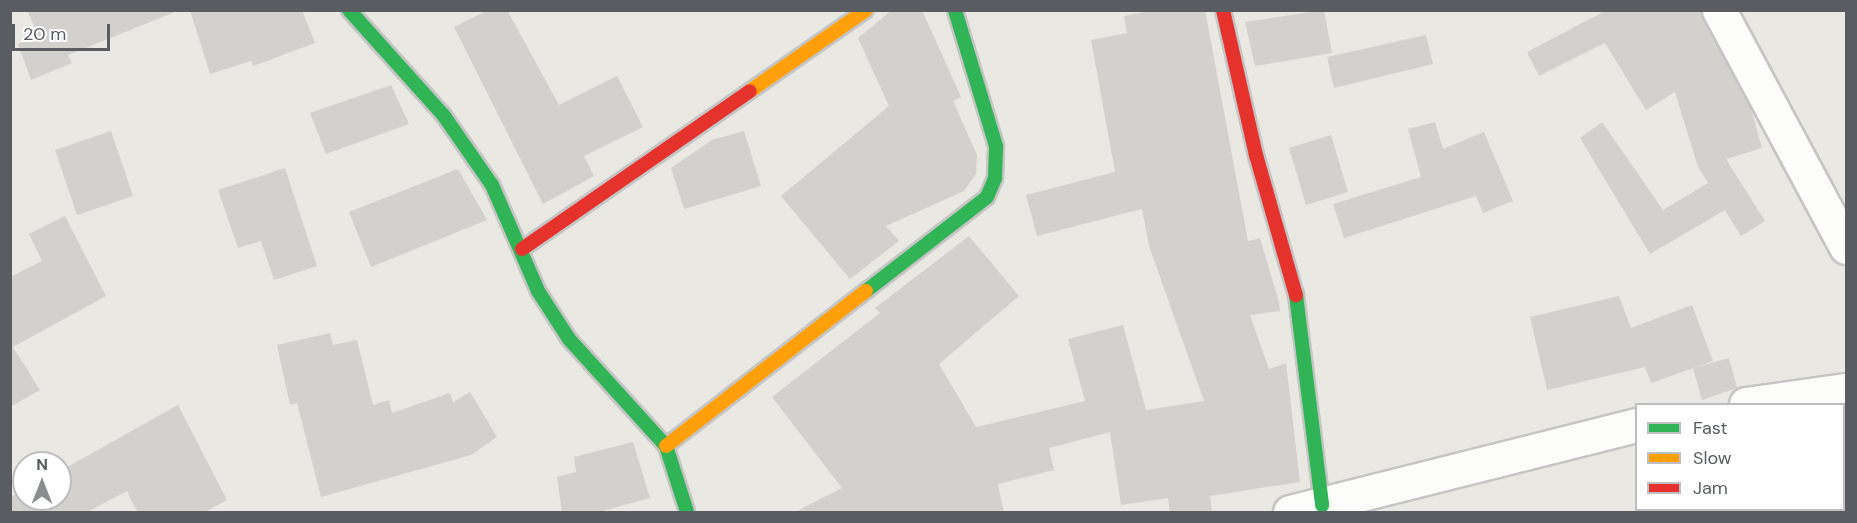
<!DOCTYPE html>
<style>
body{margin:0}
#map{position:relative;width:1857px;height:523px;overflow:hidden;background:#e9e8e3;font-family:"DM Sans",sans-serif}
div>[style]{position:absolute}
.building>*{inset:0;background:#d2d1ce}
.roads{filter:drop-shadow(2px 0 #c5c5c5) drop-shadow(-2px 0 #c5c5c5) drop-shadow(0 2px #c5c5c5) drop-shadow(0 -2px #c5c5c5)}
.street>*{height:33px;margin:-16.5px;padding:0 16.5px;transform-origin:16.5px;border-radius:16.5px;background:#fcfcfb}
.fast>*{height:14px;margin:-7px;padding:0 7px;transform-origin:7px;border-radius:7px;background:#30b455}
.slow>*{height:14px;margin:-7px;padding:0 7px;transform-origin:7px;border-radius:7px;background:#ff9f0a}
.jam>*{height:14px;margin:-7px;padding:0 7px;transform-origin:7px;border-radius:7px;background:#e5322d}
span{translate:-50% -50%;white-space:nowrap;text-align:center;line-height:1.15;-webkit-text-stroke:4.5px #fff;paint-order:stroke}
.frame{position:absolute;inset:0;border:12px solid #595c60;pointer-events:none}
.legend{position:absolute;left:1635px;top:403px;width:210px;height:108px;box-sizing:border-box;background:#fff;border:2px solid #bdbebf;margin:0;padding:8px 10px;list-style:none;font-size:18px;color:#595c60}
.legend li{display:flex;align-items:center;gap:12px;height:30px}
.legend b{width:30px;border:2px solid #bdbebf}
.north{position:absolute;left:12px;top:451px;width:60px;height:60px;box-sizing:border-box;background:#fff;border:2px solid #bdbebf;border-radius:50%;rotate:0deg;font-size:16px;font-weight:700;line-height:24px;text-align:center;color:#595c60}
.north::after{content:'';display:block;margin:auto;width:21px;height:27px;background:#8b8d8e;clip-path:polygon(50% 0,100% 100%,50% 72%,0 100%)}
.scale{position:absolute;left:12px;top:24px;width:98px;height:27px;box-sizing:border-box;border:3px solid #595c60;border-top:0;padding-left:8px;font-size:18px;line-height:21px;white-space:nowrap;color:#595c60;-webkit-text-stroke:4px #fff;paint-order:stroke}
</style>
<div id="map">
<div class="building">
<i style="clip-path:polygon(27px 10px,175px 10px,175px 12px,68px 55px,72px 63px,31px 80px,18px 44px,38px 35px)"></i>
<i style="clip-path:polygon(190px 10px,302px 10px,315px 43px,253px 66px,251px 61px,210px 74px)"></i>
<i style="clip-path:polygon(488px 10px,507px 10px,559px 105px,617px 76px,643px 127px,584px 156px,594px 176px,543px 204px,454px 27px)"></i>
<i style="clip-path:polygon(892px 10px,922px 10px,961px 97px,953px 101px,977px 155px,976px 174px,964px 191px,886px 226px,899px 241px,850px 279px,781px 196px,889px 106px,858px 38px)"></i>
<i style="clip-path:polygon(1154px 10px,1205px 10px,1248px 241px,1260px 238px,1279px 302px,1280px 311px,1250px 315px,1269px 369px,1286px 363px,1300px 482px,1210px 496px,1212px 513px,1170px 513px,1168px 498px,1121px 505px,1110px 432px,1049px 448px,1054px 470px,998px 484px,1004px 513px,793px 513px,842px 488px,772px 397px,880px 313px,875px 308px,969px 236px,1019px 296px,939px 364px,976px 427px,1085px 401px,1068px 339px,1123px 325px,1146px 410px,1204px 401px,1149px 246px,1142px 209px,1037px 236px,1026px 195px,1115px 172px,1091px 40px,1127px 33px,1124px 16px)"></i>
<i style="clip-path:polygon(1324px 10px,1332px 53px,1255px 66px,1245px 22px)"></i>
<i style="clip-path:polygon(1607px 10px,1700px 10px,1751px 109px,1762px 148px,1726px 159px,1765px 221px,1741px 236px,1725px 210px,1650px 254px,1580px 138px,1602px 122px,1663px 210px,1708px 183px,1698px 167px,1675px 92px,1646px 110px,1605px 43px,1539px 76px,1527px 52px)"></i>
<i style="clip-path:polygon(1426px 35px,1433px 64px,1334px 88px,1327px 57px)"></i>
<i style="clip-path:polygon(391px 85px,409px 124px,326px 154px,310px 113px)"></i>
<i style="clip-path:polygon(1435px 122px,1443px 149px,1484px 132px,1513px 201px,1483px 213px,1476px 196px,1344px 238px,1333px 204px,1421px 177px,1408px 129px)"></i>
<i style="clip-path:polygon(111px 131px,133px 196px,77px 215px,55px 150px)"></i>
<i style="clip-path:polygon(744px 131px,761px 186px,684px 209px,671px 168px,712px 140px)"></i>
<i style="clip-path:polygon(1331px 135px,1348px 192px,1306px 205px,1289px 148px)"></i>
<i style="clip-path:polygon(285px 168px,317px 266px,274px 280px,261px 241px,238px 248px,218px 190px)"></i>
<i style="clip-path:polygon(458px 169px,487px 220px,371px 267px,349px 212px)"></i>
<i style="clip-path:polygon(65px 216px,106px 296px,13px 347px,40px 390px,10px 407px,10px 277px,42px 261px,29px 234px)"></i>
<i style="clip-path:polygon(1619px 296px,1631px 328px,1692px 305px,1713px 361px,1651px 383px,1645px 367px,1547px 390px,1530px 317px)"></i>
<i style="clip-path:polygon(330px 333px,333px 345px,357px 340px,373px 405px,389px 400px,392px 413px,450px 393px,453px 402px,470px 392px,497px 437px,471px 455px,321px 497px,297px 403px,290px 405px,277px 345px)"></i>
<i style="clip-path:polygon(1729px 358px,1737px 388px,1702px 400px,1693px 368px)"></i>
<i style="clip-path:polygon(178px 405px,227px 500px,203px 513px,138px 513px,127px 491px,85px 513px,10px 513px,10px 497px,24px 490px,24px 499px,60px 499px,60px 471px)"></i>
<i style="clip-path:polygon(633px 442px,650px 498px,595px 513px,562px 513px,557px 477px,576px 472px,574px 457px)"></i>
</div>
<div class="roads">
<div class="street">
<i style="left:1719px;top:10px;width:269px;rotate:61.8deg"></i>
<i style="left:1746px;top:404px;width:101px;rotate:-8deg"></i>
<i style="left:1290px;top:512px;width:357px;rotate:-14.1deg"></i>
</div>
<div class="fast">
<i style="left:349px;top:10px;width:142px;rotate:48.1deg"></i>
<i style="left:444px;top:116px;width:84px;rotate:55.2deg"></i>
<i style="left:492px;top:185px;width:116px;rotate:66.5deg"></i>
<i style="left:538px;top:291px;width:57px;rotate:57.1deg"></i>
<i style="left:569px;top:339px;width:144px;rotate:47.8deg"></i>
<i style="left:666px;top:446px;width:69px;rotate:72.3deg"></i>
<i style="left:866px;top:291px;width:153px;rotate:-37.8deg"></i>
<i style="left:987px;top:197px;width:21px;rotate:-67deg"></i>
<i style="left:995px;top:178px;width:32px;rotate:-88deg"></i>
<i style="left:996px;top:146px;width:142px;rotate:-106.8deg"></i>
<i style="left:1296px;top:295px;width:212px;rotate:82.9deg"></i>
</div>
<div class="slow">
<i style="left:750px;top:91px;width:141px;rotate:-34.9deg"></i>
<i style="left:666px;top:446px;width:253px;rotate:-37.8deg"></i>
</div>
<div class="jam">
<i style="left:1223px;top:10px;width:149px;rotate:77.2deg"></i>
<i style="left:1256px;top:155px;width:146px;rotate:74.1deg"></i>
<i style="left:522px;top:249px;width:277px;rotate:-34.7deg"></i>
</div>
</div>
<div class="frame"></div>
<ul class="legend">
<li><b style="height:8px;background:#30b455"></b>Fast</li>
<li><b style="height:8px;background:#ff9f0a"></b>Slow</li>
<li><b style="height:8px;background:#e5322d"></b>Jam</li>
</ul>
<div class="north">N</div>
<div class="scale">20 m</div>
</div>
